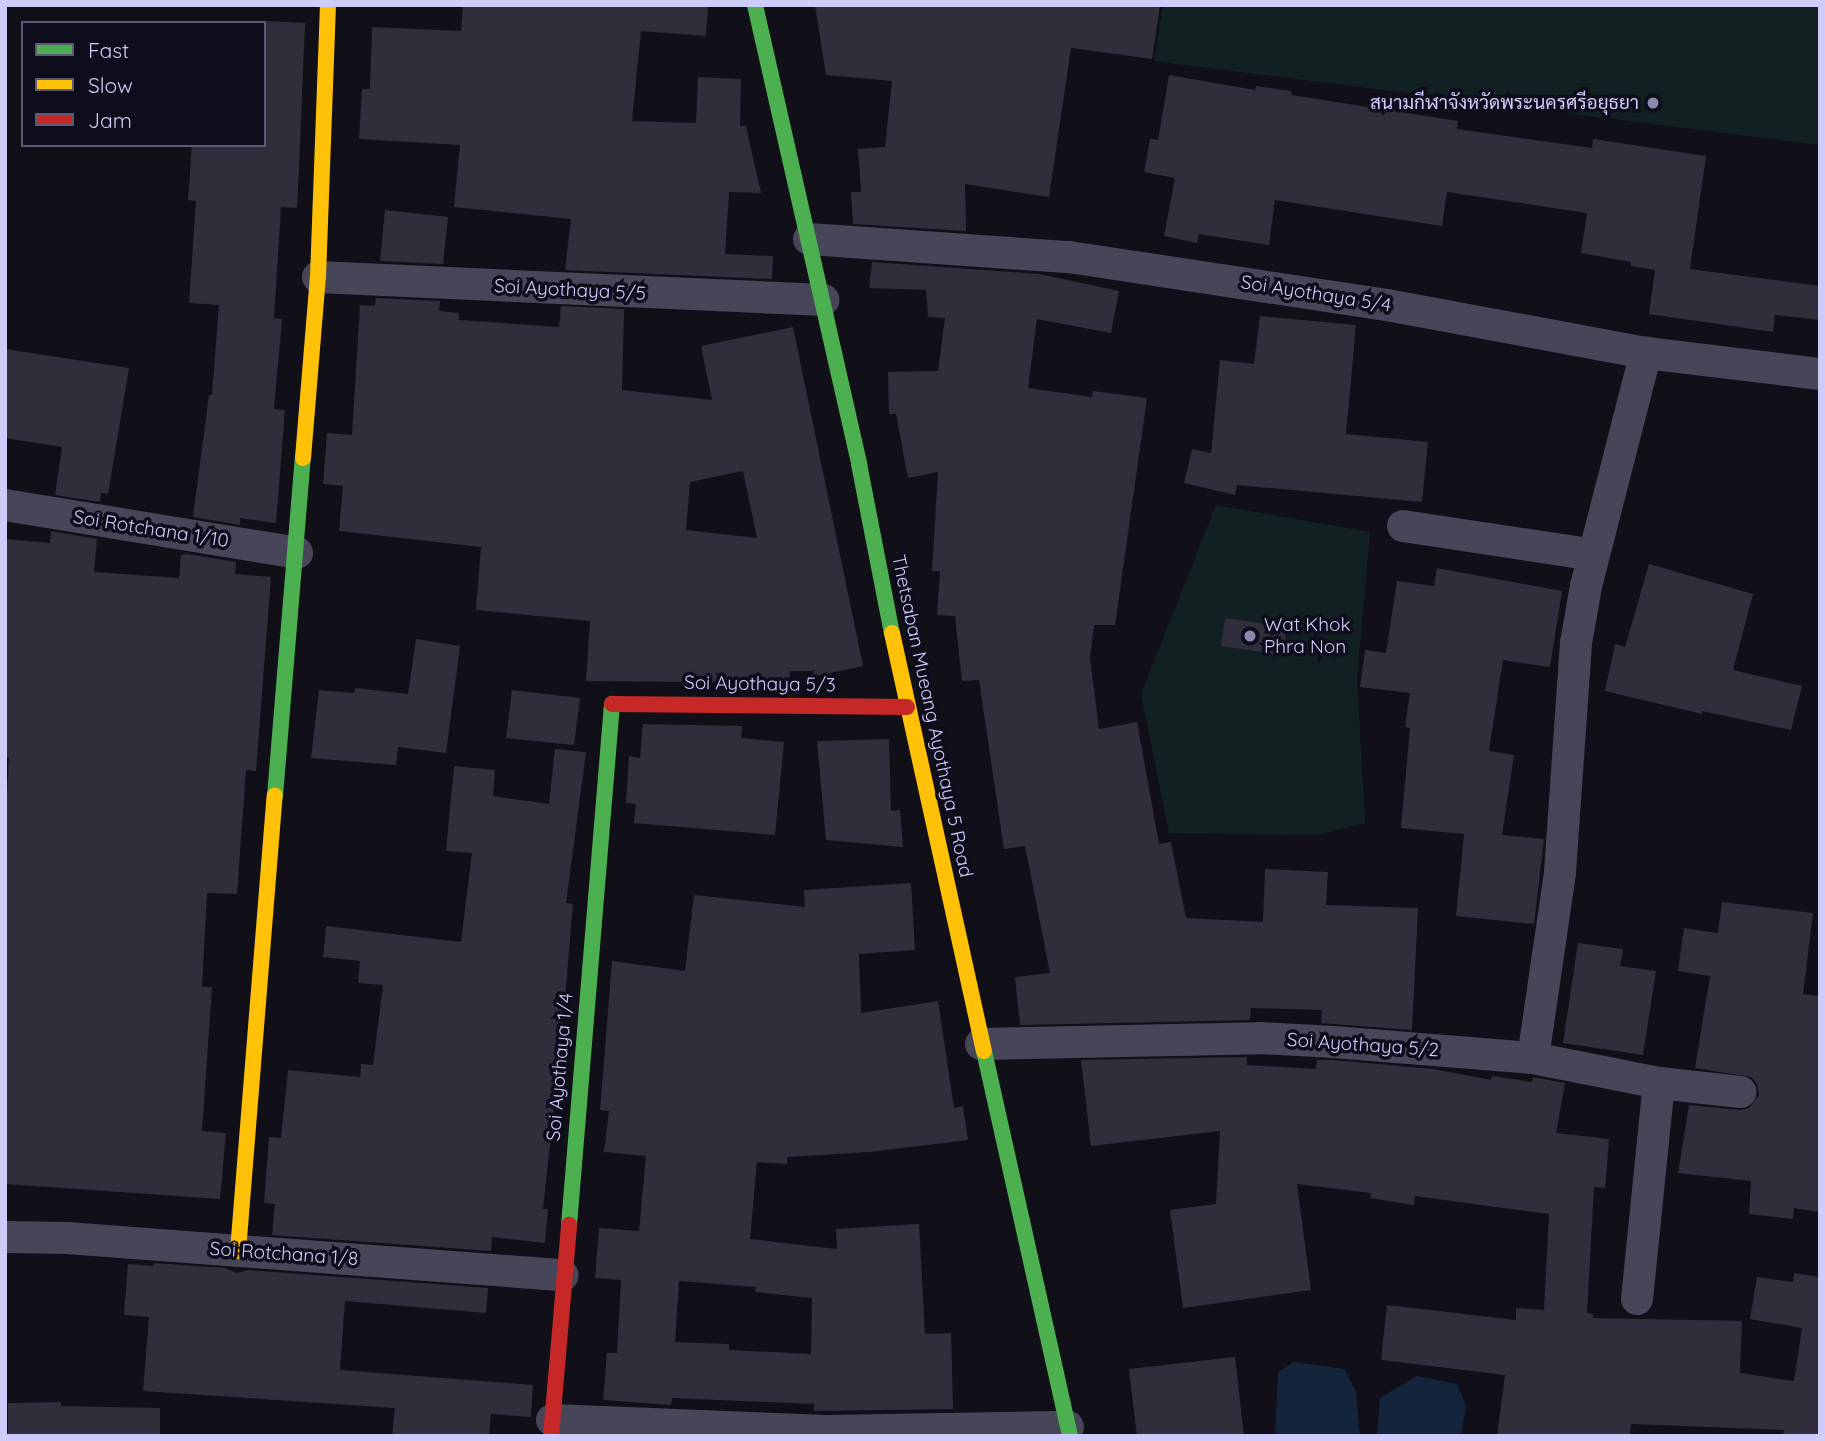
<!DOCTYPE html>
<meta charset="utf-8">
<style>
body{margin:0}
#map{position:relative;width:1825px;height:1441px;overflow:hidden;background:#111018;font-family:Quicksand,Sarabun,sans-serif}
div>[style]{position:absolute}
.green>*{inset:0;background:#112121}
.water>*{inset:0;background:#12253b}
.building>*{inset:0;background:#2f2e3a}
.street>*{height:32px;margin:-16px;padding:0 16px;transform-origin:16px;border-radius:16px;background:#464658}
.fast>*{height:16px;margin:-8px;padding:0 8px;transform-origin:8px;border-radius:8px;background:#4caf50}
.slow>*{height:16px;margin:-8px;padding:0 8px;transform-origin:8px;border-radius:8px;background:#ffc107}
.jam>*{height:16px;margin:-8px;padding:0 8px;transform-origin:8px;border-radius:8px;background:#c62828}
.dots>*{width:19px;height:19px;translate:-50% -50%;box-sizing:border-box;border:4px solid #0e0d1b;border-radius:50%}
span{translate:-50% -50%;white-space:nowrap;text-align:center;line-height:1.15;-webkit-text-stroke:7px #0e0d1b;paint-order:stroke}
.poi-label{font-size:19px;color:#ceccf9}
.right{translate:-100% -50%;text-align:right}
.left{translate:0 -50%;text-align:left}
.street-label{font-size:19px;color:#ceccf9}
.frame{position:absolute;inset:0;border:7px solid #ceccf9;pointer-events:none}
.legend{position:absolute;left:21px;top:21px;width:245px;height:126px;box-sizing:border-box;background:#0e0d1b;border:2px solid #5b5974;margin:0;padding:9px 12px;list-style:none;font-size:21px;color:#ceccf9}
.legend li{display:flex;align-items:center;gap:14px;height:35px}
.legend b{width:35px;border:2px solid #5b5974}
</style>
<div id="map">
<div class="green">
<i style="clip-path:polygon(1163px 5px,1820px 5px,1820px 145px,1154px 61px)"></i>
<i style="clip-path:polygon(1216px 505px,1370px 532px,1357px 679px,1365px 823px,1317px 835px,1169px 833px,1141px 694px)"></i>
</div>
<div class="water">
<i style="clip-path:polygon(1294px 1362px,1344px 1369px,1356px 1391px,1360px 1436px,1275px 1436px,1278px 1372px)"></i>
<i style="clip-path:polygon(1417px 1376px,1457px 1384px,1466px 1406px,1461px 1436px,1377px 1436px,1380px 1398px)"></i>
</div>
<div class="building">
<i style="clip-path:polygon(463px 5px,708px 5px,706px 36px,641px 31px,632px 121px,696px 123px,698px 77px,741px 79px,740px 126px,746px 126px,761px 193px,729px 192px,725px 254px,773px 256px,772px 279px,565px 270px,571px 219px,454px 207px,460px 145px,359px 139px,362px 89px,370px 89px,372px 27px,461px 31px)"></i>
<i style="clip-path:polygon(815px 5px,1160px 5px,1152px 59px,1071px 48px,1049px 197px,965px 184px,966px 231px,853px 224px,851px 192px,861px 192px,858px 149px,885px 147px,892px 81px,826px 75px)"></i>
<i style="clip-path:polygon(264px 21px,305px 23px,299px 168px,297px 208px,281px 207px,274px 318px,282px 319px,274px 409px,285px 410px,276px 523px,240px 518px,240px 525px,193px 517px,209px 395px,212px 395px,219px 305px,189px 303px,196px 201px,188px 200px,192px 145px,264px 145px)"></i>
<i style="clip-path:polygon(1169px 75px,1255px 90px,1256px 86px,1292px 91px,1291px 95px,1458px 121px,1457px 129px,1592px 148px,1593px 139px,1706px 156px,1690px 269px,1820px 286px,1820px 320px,1775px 315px,1773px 332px,1649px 314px,1655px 270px,1631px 266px,1631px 262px,1581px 253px,1587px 213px,1447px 192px,1442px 226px,1275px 200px,1269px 245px,1199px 234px,1197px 243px,1164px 236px,1175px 178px,1144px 172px,1150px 139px,1158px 140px)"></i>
<i style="clip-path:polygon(385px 210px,448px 217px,443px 264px,380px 261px)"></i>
<i style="clip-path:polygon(872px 262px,1039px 274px,1119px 291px,1111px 333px,1037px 319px,1028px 388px,1092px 397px,1093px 391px,1147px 398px,1115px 625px,1094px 625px,1090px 658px,1099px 729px,1137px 722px,1159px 844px,1171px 842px,1186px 918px,1263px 922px,1265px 869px,1328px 872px,1326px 905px,1418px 908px,1412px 1030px,1321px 1023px,1322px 1010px,1251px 1008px,1250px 1020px,1020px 1025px,1015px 977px,1050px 973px,1025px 846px,1004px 849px,979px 680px,962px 681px,955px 616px,937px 615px,940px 571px,932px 571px,938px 472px,908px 478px,896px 414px,889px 414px,888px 372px,938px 371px,945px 318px,928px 317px,926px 290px,869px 288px)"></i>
<i style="clip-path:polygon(evenodd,376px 298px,440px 301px,439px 311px,459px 313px,459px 320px,559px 327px,561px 306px,624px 309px,622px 390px,712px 400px,701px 346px,793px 327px,863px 666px,811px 677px,811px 671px,790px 671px,789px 682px,783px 683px,586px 681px,590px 621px,476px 610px,481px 547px,339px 531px,343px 486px,323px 484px,327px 433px,352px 435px,360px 305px,375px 306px,376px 298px,743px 471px,757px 538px,686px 530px,690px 482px,743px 471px)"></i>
<i style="clip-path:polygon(1260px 316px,1356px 325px,1346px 434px,1428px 442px,1422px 502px,1237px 485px,1235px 495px,1184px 483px,1192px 449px,1211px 453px,1220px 360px,1254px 364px)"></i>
<i style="clip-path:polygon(5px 349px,129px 368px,108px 494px,101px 493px,100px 502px,55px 495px,62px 447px,5px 438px)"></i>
<i style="clip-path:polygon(51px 531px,97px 539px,94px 572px,179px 578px,181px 555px,187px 554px,236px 562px,235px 574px,271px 577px,256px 771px,246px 770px,237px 894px,207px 893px,202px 987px,212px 987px,202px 1131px,226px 1133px,220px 1199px,5px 1184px,5px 832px,9px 757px,5px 757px,5px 539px,50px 543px)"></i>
<i style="clip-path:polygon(1649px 564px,1753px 594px,1733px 670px,1802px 686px,1791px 730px,1702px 711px,1702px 714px,1605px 691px,1615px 644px,1625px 647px)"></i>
<i style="clip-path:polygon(1437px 568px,1562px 591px,1550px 667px,1503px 660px,1489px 751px,1514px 755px,1502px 835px,1544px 839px,1534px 924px,1456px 916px,1464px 834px,1401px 828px,1410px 728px,1405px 727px,1410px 693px,1360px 687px,1365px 650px,1386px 653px,1397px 581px,1434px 586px)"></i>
<i style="clip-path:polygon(1225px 618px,1287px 627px,1282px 655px,1221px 646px)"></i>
<i style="clip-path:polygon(416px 639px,460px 646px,446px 753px,398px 747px,396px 765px,311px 758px,319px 690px,354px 693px,355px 688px,408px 694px)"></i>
<i style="clip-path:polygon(512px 690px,580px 698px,574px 745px,506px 738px)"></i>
<i style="clip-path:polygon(643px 724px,742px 726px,741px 738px,784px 742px,775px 835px,634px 823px,636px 804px,626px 803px,629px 756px,640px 758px)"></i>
<i style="clip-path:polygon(889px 739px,891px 811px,900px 810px,903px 847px,826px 840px,817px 741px)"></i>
<i style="clip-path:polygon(555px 749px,586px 752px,566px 903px,573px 904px,556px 1107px,554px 1107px,543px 1209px,548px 1209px,545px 1243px,492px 1237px,491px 1251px,272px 1235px,275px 1204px,264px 1203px,269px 1137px,281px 1138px,288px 1070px,360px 1077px,361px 1064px,373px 1065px,383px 985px,358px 983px,360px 961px,323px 957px,326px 926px,461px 942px,472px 853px,446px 851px,454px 766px,495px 770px,493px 796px,549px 804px)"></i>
<i style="clip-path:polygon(evenodd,911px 883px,915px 950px,859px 954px,861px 1013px,938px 1001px,954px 1108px,963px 1106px,968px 1140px,869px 1152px,787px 1157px,787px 1164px,757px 1162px,750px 1239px,837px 1249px,836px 1229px,919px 1224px,925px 1334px,951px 1333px,953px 1409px,814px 1411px,814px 1404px,672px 1398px,671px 1405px,603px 1400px,607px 1353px,617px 1353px,621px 1280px,595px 1278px,599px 1228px,639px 1231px,646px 1156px,604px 1152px,609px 1111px,600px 1110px,612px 961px,685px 971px,694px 895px,805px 907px,804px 890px,911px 883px,679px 1281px,756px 1287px,755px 1292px,812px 1298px,811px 1354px,729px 1350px,729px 1344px,675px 1342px,679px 1281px)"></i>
<i style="clip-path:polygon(1722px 902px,1813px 913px,1803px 994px,1820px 996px,1820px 1212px,1794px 1208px,1793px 1219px,1749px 1214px,1751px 1181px,1678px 1173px,1689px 1105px,1740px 1110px,1749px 1108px,1759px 1095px,1757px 1084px,1751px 1077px,1695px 1068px,1710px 976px,1678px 971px,1684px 928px,1718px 933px)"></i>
<i style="clip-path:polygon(1578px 943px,1623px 949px,1620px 966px,1656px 971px,1643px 1055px,1563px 1043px)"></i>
<i style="clip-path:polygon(1247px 1057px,1247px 1065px,1316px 1069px,1317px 1060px,1333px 1060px,1433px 1069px,1491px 1080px,1492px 1076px,1532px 1082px,1533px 1077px,1565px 1083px,1556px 1133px,1609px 1139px,1605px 1188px,1594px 1187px,1587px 1313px,1593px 1314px,1593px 1318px,1742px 1321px,1740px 1373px,1794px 1381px,1802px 1328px,1750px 1319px,1757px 1277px,1793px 1282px,1794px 1273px,1820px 1277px,1820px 1436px,1783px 1436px,1784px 1430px,1631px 1424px,1630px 1436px,1497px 1436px,1505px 1375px,1381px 1360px,1387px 1305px,1516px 1320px,1516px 1308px,1544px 1310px,1549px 1214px,1415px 1196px,1414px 1205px,1370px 1198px,1371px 1193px,1297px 1184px,1311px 1290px,1183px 1308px,1170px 1210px,1216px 1204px,1220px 1131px,1091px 1146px,1081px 1060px)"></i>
<i style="clip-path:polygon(154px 1263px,225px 1268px,237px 1273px,248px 1270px,488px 1288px,486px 1313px,345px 1301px,340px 1370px,533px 1385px,531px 1417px,491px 1414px,489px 1436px,392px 1436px,395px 1408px,143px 1391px,149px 1317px,124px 1315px,128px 1264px,153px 1266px)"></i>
<i style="clip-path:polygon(1235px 1357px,1244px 1436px,1137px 1436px,1129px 1369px)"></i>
<i style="clip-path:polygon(61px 1402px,61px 1406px,160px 1408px,160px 1436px,8px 1436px,8px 1403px)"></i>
</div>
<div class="street">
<i style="left:809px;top:239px;width:261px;rotate:4deg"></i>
<i style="left:1069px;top:257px;width:322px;rotate:8.6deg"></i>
<i style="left:1387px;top:305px;width:263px;rotate:10.5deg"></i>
<i style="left:1646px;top:353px;width:175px;rotate:6.9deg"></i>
<i style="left:318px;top:277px;width:506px;rotate:2.61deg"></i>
<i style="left:5px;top:505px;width:296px;rotate:9.3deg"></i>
<i style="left:1403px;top:526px;width:193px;rotate:8.6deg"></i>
<i style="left:981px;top:1044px;width:278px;rotate:-1.2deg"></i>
<i style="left:1259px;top:1038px;width:75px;rotate:3.1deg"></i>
<i style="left:1334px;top:1042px;width:200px;rotate:4.6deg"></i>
<i style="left:1533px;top:1058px;width:128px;rotate:11.2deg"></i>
<i style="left:1659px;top:1083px;width:82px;rotate:6.3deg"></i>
<i style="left:1533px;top:1058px;width:188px;rotate:-81.7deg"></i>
<i style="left:1560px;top:872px;width:230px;rotate:-86deg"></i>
<i style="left:1576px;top:643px;width:58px;rotate:-80deg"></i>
<i style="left:1586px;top:586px;width:241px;rotate:-75.6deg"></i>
<i style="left:5px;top:1237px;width:62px;rotate:0.9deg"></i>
<i style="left:67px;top:1238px;width:497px;rotate:4.3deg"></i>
<i style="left:1637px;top:1299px;width:217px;rotate:-84.2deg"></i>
<i style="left:552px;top:1420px;width:275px;rotate:2.3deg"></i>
<i style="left:827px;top:1431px;width:241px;rotate:-1deg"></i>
</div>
<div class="fast">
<i style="left:755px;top:5px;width:471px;rotate:77.2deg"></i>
<i style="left:859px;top:464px;width:172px;rotate:79deg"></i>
<i style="left:275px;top:796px;width:339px;rotate:-85.3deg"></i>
<i style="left:984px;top:1051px;width:394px;rotate:77.4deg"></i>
<i style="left:569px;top:1225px;width:523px;rotate:-85.28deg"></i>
</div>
<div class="slow">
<i style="left:303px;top:458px;width:182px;rotate:-85.3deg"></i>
<i style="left:318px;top:277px;width:272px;rotate:-87.9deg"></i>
<i style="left:892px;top:633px;width:428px;rotate:77.6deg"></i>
<i style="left:238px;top:1251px;width:457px;rotate:-85.4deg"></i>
</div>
<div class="jam">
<i style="left:612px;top:704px;width:295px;rotate:0.6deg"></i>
<i style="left:551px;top:1436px;width:212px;rotate:-85.1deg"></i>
</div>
<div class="dots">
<i style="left:1653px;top:103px;background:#8c8aaa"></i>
<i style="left:1250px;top:636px;background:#8c8aaa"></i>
</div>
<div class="poi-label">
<span class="right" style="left:1639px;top:103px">สนามกีฬาจังหวัดพระนครศรีอยุธยา</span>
<span class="left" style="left:1264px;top:636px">Wat Khok<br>Phra Non</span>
</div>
<div class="street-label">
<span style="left:570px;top:290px;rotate:3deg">Soi Ayothaya 5/5</span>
<span style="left:1316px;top:294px;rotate:9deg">Soi Ayothaya 5/4</span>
<span style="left:151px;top:529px;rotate:9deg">Soi Rotchana 1/10</span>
<span style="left:760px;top:684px;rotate:1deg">Soi Ayothaya 5/3</span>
<span style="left:932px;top:716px;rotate:78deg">Thetsaban Mueang Ayothaya 5 Road</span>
<span style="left:1363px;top:1045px;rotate:4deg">Soi Ayothaya 5/2</span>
<span style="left:560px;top:1067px;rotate:-85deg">Soi Ayothaya 1/4</span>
<span style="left:284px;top:1254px;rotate:4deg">Soi Rotchana 1/8</span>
</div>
<div class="frame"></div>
<ul class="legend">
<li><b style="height:9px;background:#4caf50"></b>Fast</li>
<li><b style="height:9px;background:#ffc107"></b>Slow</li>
<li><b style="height:9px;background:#c62828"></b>Jam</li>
</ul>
</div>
